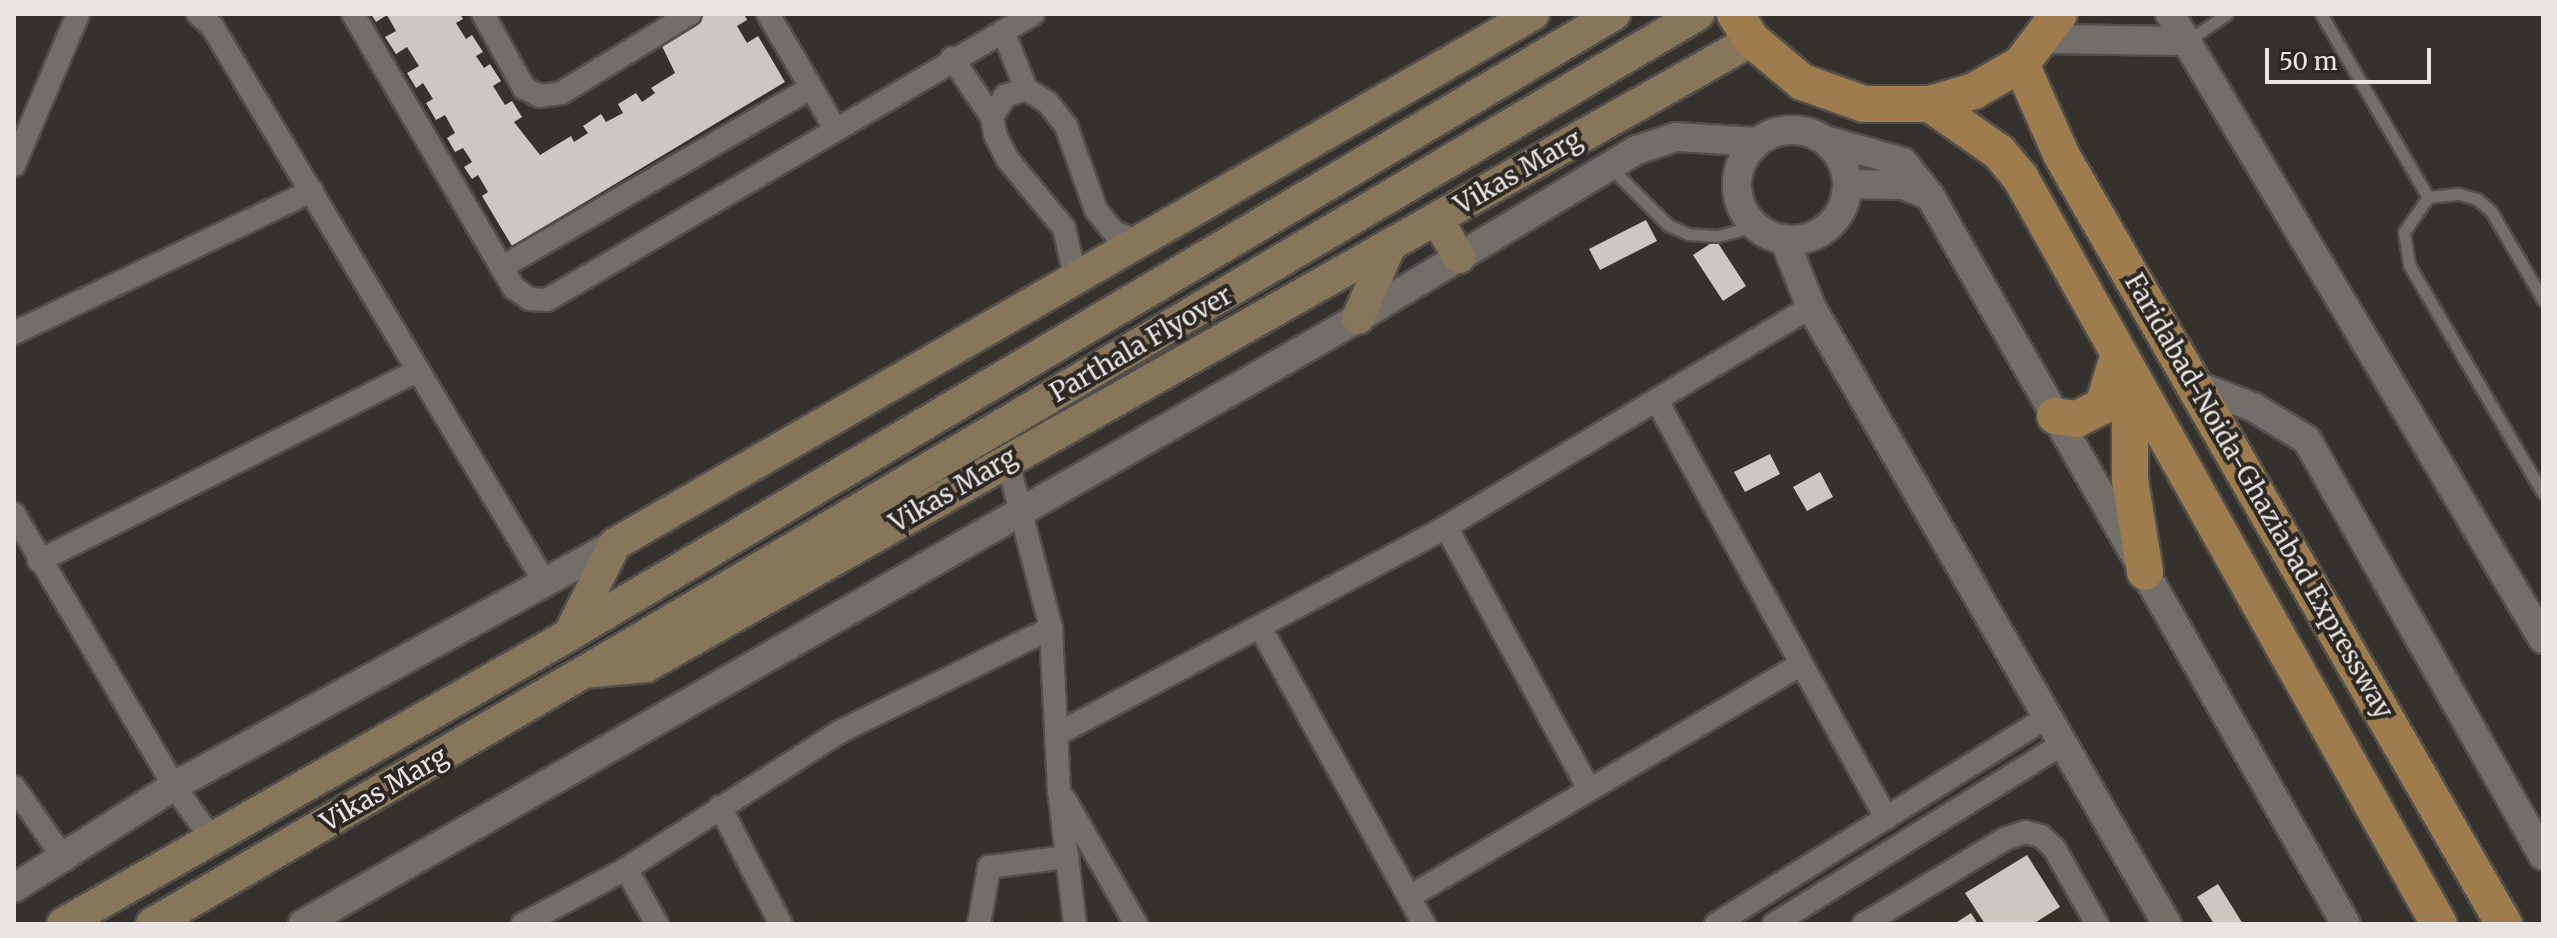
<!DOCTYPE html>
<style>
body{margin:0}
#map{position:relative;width:2557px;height:938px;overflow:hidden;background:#35322e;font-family:Merriweather,serif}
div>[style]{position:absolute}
.building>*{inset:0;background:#cbc7c2}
.roads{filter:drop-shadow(2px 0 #524e4b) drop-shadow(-2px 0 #524e4b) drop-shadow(0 2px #524e4b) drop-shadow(0 -2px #524e4b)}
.service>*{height:11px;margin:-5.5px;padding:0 5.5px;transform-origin:5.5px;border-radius:5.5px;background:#726f6a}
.minor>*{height:22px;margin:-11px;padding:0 11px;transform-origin:11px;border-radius:11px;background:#726f6a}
.tertiary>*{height:28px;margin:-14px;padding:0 14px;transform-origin:14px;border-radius:14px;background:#726f6a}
.tertiary>.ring{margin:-14px;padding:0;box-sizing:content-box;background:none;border:28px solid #726f6a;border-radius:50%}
.secondary>*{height:32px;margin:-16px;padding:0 16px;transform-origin:16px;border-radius:16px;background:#88765b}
.primary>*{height:36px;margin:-18px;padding:0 18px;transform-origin:18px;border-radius:18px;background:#9e7c4d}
span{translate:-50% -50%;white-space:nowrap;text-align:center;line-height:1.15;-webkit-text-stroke:8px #2b2824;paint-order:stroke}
.street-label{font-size:26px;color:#e8e5e3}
.frame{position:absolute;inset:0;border:16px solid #e8e5e3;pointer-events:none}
.scale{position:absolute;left:2265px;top:48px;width:166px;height:36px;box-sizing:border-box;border:4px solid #e8e5e3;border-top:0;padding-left:10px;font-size:24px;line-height:28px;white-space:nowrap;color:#e8e5e3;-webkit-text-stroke:6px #2b2824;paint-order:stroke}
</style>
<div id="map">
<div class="building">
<i style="clip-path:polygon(371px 14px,460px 14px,463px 19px,456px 23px,466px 39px,472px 35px,483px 52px,476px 56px,484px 68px,490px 64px,501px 81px,493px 86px,505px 105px,512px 101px,522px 117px,514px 122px,540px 155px,571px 136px,574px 142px,588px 133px,583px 126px,601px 114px,606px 122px,623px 113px,618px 104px,636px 93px,642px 102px,655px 93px,651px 88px,675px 73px,659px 40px,683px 25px,687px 30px,706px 14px,744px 14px,747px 20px,737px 26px,747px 43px,758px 36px,785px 82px,512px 246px,482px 196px,488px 192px,478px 175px,472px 179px,464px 167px,472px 162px,463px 148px,455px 152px,447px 138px,455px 133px,445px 115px,436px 120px,426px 103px,433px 99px,423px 83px,416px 88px,407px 73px,419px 66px,407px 47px,396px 54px,385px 37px,396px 31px,387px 15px,376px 22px)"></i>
<i style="clip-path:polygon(1646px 220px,1657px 241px,1600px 270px,1589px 249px)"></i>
<i style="clip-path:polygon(1716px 240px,1746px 286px,1723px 301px,1693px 255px)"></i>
<i style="clip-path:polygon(1770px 454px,1780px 474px,1745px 492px,1734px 472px)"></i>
<i style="clip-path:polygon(1820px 472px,1833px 497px,1807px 511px,1793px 487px)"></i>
<i style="clip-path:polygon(2027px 855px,2060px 907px,2033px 924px,1985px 924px,1965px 893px)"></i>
<i style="clip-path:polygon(2218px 884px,2243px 924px,2214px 924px,2197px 897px)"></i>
<i style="clip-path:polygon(1971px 913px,1978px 924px,1954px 924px)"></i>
</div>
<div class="roads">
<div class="service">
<i style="left:2321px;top:14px;width:212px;rotate:59.7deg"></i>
<i style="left:2428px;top:197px;width:31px;rotate:-6deg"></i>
<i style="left:2459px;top:194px;width:19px;rotate:16deg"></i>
<i style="left:2477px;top:199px;width:18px;rotate:41deg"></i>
<i style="left:2491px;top:211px;width:103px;rotate:59.7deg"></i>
<i style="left:2187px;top:41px;width:48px;rotate:-34deg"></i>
<i style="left:1610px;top:167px;width:82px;rotate:45deg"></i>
<i style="left:1668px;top:225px;width:22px;rotate:24deg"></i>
<i style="left:1688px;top:234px;width:29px;rotate:4deg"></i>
<i style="left:1717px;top:236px;width:40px;rotate:-14.4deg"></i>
<i style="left:2428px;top:197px;width:42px;rotate:124.4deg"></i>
<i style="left:2404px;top:232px;width:33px;rotate:81deg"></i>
<i style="left:2409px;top:265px;width:264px;rotate:59.6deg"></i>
</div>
<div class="minor">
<i style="left:198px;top:14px;width:18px;rotate:41deg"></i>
<i style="left:212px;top:26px;width:650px;rotate:59.1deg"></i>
<i style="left:353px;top:14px;width:318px;rotate:59.6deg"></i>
<i style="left:514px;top:288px;width:19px;rotate:35deg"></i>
<i style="left:530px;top:299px;width:17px;rotate:3deg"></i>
<i style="left:547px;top:300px;width:564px;rotate:-30.48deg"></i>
<i style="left:483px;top:14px;width:85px;rotate:61deg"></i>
<i style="left:524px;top:88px;width:18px;rotate:27deg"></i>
<i style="left:540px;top:96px;width:21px;rotate:-8deg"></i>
<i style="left:561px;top:93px;width:151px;rotate:-31.5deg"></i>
<i style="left:768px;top:14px;width:132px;rotate:59.6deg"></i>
<i style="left:1003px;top:31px;width:62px;rotate:68.4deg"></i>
<i style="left:952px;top:58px;width:71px;rotate:55.9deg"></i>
<i style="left:14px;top:165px;width:164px;rotate:-67deg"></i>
<i style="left:502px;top:267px;width:357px;rotate:-30.1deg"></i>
<i style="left:1076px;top:280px;width:53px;rotate:-103deg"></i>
<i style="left:1064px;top:228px;width:88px;rotate:-129.5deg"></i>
<i style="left:1008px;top:160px;width:29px;rotate:-117deg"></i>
<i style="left:995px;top:134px;width:17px;rotate:-100deg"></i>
<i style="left:992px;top:117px;width:25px;rotate:-58deg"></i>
<i style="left:1005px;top:96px;width:22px;rotate:-18deg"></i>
<i style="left:1026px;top:89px;width:26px;rotate:32deg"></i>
<i style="left:1048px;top:103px;width:29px;rotate:52deg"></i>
<i style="left:1066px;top:126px;width:89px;rotate:70.3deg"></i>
<i style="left:1096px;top:210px;width:28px;rotate:51deg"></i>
<i style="left:1114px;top:232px;width:30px;rotate:20deg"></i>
<i style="left:14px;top:333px;width:330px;rotate:-25.5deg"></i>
<i style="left:1657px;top:401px;width:476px;rotate:61.2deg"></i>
<i style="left:1007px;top:459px;width:175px;rotate:75.4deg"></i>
<i style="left:1051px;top:628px;width:162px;rotate:87.2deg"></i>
<i style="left:1059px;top:790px;width:135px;rotate:83.2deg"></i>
<i style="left:14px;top:514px;width:316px;rotate:59.5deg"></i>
<i style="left:174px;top:786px;width:65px;rotate:54.4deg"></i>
<i style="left:1446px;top:527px;width:298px;rotate:61.4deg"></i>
<i style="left:39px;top:561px;width:424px;rotate:-26.7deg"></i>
<i style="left:1260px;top:627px;width:339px;rotate:61.1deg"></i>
<i style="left:1059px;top:733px;width:438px;rotate:-28deg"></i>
<i style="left:1446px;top:527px;width:426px;rotate:-31.1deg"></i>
<i style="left:14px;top:787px;width:89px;rotate:55.1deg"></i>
<i style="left:1065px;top:800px;width:143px;rotate:60.2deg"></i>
<i style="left:720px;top:807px;width:132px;rotate:62.5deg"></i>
<i style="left:626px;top:869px;width:63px;rotate:60.6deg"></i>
<i style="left:1409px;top:897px;width:456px;rotate:-30.7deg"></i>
<i style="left:523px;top:924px;width:117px;rotate:-28.1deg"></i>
<i style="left:626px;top:869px;width:253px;rotate:-32.7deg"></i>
<i style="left:839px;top:732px;width:236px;rotate:-26.1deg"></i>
<i style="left:979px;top:924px;width:58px;rotate:-80deg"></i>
<i style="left:989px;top:867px;width:79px;rotate:-7.3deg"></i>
<i style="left:1716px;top:924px;width:390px;rotate:-32deg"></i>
<i style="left:1774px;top:924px;width:342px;rotate:-32deg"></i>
<i style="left:1864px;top:924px;width:165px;rotate:-31.1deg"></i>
<i style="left:2005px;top:839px;width:21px;rotate:-19deg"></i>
<i style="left:2025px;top:832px;width:16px;rotate:14deg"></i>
<i style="left:2041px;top:836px;width:18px;rotate:43deg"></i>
<i style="left:2054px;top:848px;width:87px;rotate:60.5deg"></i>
</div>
<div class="tertiary">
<i style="left:2170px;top:14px;width:728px;rotate:59.17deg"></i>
<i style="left:2043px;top:39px;width:144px;rotate:0.8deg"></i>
<i class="ring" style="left:1737px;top:130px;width:82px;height:82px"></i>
<i style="left:1825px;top:140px;width:81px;rotate:15.8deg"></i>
<i style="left:1903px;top:162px;width:43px;rotate:51.5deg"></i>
<i style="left:1930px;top:196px;width:838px;rotate:60.26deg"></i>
<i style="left:1848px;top:184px;width:55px;rotate:1deg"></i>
<i style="left:1903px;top:185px;width:29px;rotate:22deg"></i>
<i style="left:1784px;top:239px;width:73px;rotate:68.3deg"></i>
<i style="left:1811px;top:307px;width:712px;rotate:60.02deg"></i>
<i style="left:2198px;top:386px;width:59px;rotate:20.9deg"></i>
<i style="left:2253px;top:407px;width:63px;rotate:31.4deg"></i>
<i style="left:2307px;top:440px;width:478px;rotate:60.4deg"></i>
<i style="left:14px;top:888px;width:190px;rotate:-32.5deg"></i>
<i style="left:174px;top:786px;width:503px;rotate:-28.76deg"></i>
<i style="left:303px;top:924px;width:1217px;rotate:-29.87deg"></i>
<i style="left:1358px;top:318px;width:326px;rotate:-31.1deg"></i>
<i style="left:1637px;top:150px;width:41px;rotate:-18.4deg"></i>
<i style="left:1676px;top:137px;width:81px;rotate:3.5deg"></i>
</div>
<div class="secondary">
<i style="left:1437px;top:219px;width:44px;rotate:59.9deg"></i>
<i style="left:1358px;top:318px;width:80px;rotate:-66.3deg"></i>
<i style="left:569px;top:635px;width:102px;rotate:-63.2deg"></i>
<i style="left:615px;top:544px;width:1060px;rotate:-30deg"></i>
<i style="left:591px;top:668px;width:1286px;rotate:-30.57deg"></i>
<i style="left:63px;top:924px;width:583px;rotate:-29.73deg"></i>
<i style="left:569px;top:635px;width:1216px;rotate:-30.72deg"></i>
<i style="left:152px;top:924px;width:500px;rotate:-30.26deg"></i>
<i style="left:584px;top:672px;width:62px;rotate:-5.5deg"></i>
<i style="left:646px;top:666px;width:1271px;rotate:-29.51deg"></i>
</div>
<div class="primary">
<i style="left:1735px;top:14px;width:31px;rotate:57deg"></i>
<i style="left:1752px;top:40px;width:65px;rotate:40deg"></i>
<i style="left:1802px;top:82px;width:66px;rotate:19.5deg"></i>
<i style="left:1864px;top:104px;width:66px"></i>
<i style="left:1930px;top:104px;width:46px;rotate:-16.5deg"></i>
<i style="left:1974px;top:91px;width:54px;rotate:-29.9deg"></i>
<i style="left:2021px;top:64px;width:63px;rotate:-52.8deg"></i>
<i style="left:2021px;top:64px;width:101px;rotate:66deg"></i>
<i style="left:2062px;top:156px;width:886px;rotate:60.08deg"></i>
<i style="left:1930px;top:104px;width:84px;rotate:34.8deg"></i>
<i style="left:1999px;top:152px;width:33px;rotate:50deg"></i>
<i style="left:2020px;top:177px;width:856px;rotate:60.71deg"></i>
<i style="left:2130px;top:375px;width:105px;rotate:90deg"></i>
<i style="left:2130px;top:480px;width:93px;rotate:80.7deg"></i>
<i style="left:2055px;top:416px;width:22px;rotate:8deg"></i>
<i style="left:2077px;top:419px;width:29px;rotate:-27deg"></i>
<i style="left:2103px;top:406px;width:51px;rotate:-73deg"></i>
</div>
</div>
<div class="street-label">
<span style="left:1518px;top:172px;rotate:-30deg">Vikas Marg</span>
<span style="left:1141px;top:344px;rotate:-30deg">Parthala Flyover</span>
<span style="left:953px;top:490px;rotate:-30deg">Vikas Marg</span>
<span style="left:2259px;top:496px;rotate:60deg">Faridabad-Noida-Ghaziabad Expressway</span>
<span style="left:384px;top:789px;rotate:-30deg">Vikas Marg</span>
</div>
<div class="frame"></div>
<div class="scale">50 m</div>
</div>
